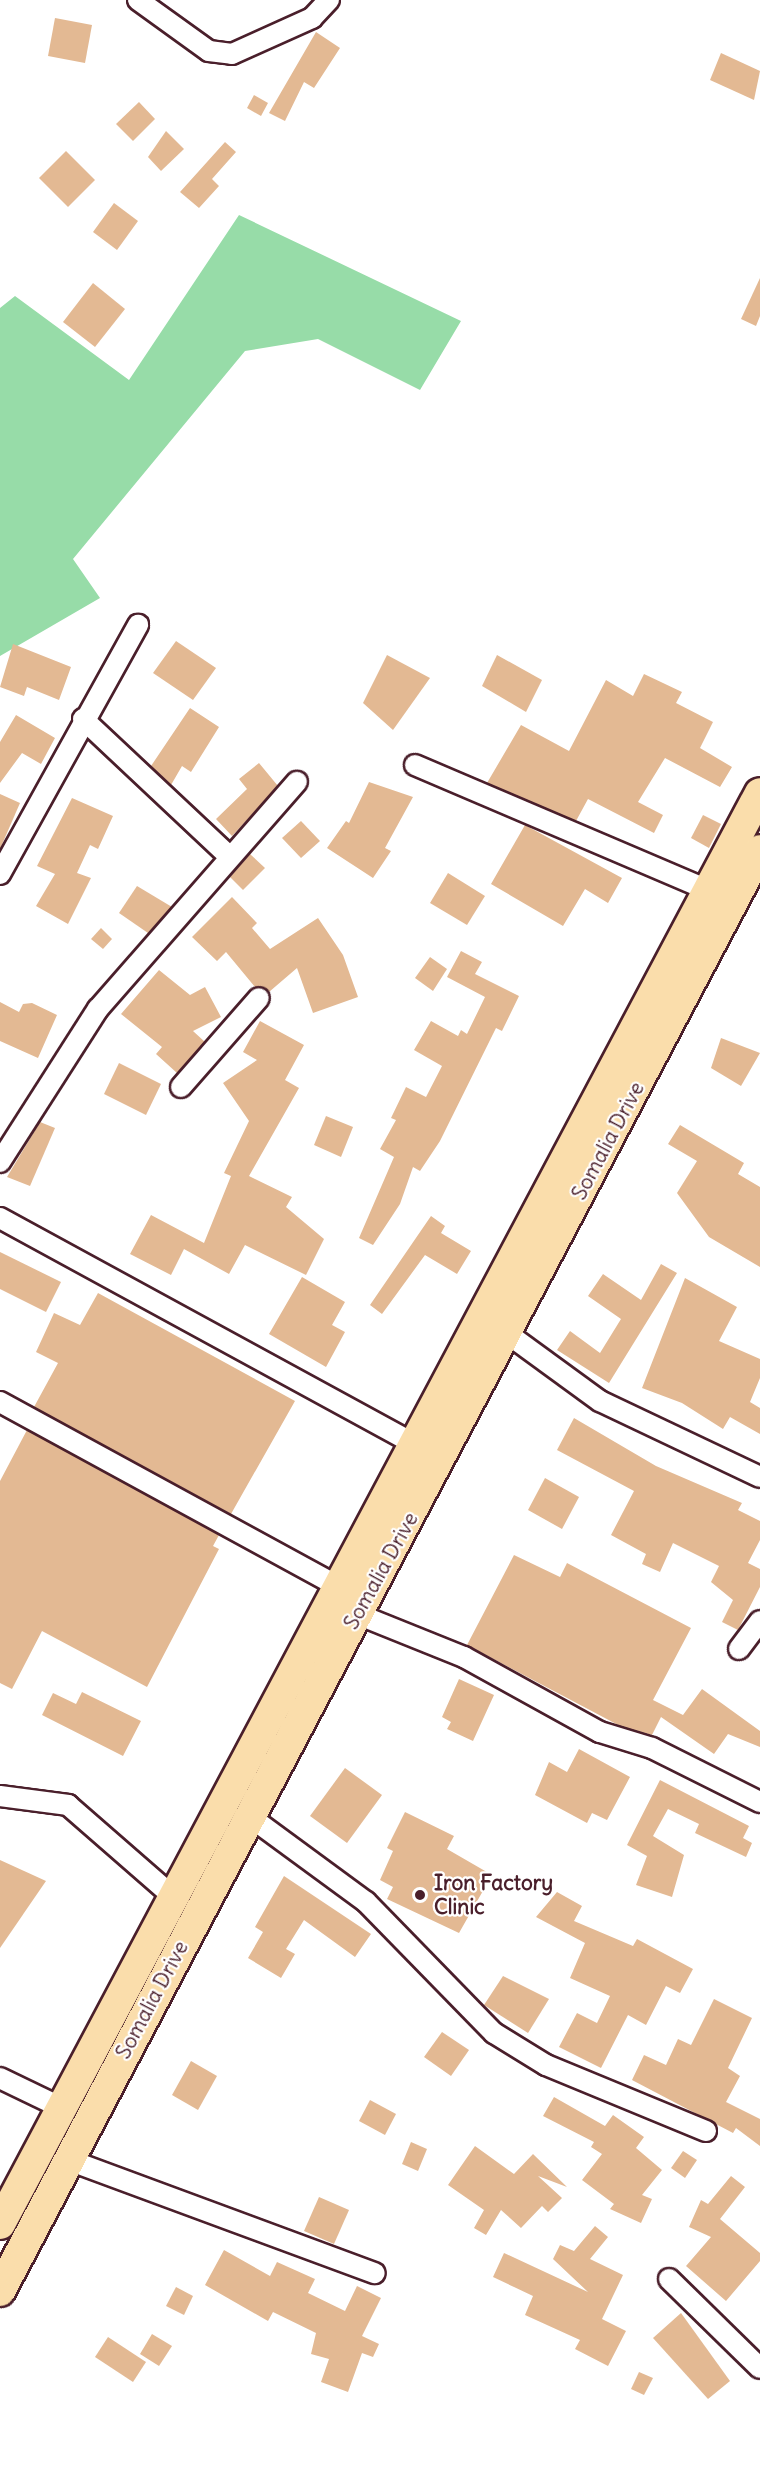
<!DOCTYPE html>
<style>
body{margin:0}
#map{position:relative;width:760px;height:2477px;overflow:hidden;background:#fff;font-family:Delius,sans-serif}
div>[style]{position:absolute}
.green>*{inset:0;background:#97dca8}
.building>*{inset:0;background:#e3b993}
.roads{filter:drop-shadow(2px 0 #4a1f2b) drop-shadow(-2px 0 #4a1f2b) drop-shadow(0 2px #4a1f2b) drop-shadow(0 -2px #4a1f2b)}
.minor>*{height:20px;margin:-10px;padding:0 10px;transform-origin:10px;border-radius:10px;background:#fff}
.primary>*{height:30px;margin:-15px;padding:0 15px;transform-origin:15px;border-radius:15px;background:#faddab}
.dots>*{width:16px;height:16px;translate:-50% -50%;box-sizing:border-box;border:3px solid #fff;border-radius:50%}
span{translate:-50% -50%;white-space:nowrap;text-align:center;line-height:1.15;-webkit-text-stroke:4.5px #fff;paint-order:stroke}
.street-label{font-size:21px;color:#4a1f2b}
.poi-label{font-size:21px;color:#4a1f2b;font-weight:700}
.left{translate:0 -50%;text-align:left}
</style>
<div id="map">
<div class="green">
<i style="clip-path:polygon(239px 215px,461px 321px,420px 390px,318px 339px,245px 351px,73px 559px,100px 598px,0 656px,0 308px,15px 296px,129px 380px)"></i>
</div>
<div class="building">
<i style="clip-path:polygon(55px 18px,92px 25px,85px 63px,48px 56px)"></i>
<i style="clip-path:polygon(316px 32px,340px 48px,314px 88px,304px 82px,285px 121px,269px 113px)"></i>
<i style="clip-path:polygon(721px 53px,760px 71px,754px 100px,710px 80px)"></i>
<i style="clip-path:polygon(254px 95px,268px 103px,261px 116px,247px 108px)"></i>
<i style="clip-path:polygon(139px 102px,155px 119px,133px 141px,116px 124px)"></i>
<i style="clip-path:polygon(166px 131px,184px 149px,161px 171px,148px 157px)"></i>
<i style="clip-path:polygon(225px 142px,236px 152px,212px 179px,219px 186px,199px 208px,180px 192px)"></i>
<i style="clip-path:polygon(66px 151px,95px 180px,68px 207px,39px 178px)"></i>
<i style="clip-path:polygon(114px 203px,138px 221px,117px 250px,93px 232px)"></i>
<i style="clip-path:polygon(760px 278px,760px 316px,756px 326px,741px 319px)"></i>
<i style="clip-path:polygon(93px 283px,125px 309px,95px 347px,63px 322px)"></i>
<i style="clip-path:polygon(176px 641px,216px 668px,193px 700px,153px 673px)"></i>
<i style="clip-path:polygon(13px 644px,71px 667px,59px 700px,27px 687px,24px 696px,0 687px)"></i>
<i style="clip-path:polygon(387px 655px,430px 678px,393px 730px,363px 703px)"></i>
<i style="clip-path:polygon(497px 655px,542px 680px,526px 712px,482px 686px)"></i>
<i style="clip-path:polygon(644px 674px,682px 692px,676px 703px,713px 722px,700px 748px,732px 767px,720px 787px,665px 758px,638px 802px,663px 815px,654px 833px,588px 799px,576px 821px,487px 783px,521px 725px,569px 751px,606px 680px,633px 696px)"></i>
<i style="clip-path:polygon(190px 708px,219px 727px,191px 772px,182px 766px,171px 785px,151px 766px)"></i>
<i style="clip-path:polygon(16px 715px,55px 738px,41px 764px,22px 753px,0 783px,0 742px)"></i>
<i style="clip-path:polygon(259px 763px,278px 786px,232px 836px,216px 819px,247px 789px,239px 779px)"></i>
<i style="clip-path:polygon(369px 782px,413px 797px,385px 848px,391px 851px,373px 878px,327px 848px,346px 821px,349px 823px)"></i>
<i style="clip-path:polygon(0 794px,20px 803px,0 849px)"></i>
<i style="clip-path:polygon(72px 798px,113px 816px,98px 849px,90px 845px,77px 873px,91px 878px,68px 924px,36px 906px,55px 874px,37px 866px)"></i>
<i style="clip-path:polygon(703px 815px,721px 824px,709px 848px,691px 838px)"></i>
<i style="clip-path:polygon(301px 821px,320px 841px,301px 858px,282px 838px)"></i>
<i style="clip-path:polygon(525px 825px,622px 878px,608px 903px,585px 889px,563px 926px,491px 884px)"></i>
<i style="clip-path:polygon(250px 854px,265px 868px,243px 890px,230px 877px)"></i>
<i style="clip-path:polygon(448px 873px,485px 896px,467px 925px,430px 903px)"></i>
<i style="clip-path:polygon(137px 886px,172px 907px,148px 933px,119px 913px)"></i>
<i style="clip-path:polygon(232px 897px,257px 923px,252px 928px,270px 949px,318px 918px,343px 955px,358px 997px,313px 1013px,297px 968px,269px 992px,255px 987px,226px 952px,217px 961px,192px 937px)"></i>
<i style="clip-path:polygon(101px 928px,112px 939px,103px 949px,91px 939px)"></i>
<i style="clip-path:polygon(461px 951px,482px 962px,475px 974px,519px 996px,502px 1031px,496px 1028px,440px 1141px,420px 1171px,413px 1167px,400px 1204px,373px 1245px,359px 1238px,394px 1157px,380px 1149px,396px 1120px,391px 1118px,406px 1087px,426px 1097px,442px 1066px,414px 1050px,431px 1021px,458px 1036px,461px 1030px,467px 1034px,485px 997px,447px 977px)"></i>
<i style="clip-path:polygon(430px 957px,447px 969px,433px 991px,415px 978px)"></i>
<i style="clip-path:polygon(159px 970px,190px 995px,205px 987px,221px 1017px,193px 1031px,205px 1042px,177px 1073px,156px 1054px,162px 1047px,121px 1014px)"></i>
<i style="clip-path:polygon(0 1002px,19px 1012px,23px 1004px,32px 1003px,57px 1015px,38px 1058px,0 1041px)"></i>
<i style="clip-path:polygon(260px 1021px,304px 1045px,285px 1080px,299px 1088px,249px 1176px,292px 1197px,286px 1207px,324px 1239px,306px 1275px,245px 1245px,229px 1274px,184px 1249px,171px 1275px,130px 1254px,151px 1215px,204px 1243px,231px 1176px,224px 1173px,249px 1121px,223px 1083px,257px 1060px,243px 1052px)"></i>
<i style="clip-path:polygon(721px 1038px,760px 1053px,741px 1086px,711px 1068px)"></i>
<i style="clip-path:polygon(119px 1063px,161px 1084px,146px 1115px,104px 1094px)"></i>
<i style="clip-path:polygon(326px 1116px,353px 1127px,341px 1157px,314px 1145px)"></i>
<i style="clip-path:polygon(40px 1122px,55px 1128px,30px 1186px,7px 1177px)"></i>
<i style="clip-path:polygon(680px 1125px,744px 1163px,738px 1174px,760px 1187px,760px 1267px,709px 1237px,677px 1193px,697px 1161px,668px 1144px)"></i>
<i style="clip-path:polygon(431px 1216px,445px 1226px,441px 1233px,471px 1251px,457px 1274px,425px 1255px,382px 1314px,370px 1305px)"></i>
<i style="clip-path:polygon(0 1252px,61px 1282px,46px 1312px,0 1289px)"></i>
<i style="clip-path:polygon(661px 1264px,677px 1273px,609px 1383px,557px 1350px,570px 1331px,600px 1353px,621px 1319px,588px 1296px,603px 1274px,641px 1300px)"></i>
<i style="clip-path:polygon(302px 1277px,345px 1302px,332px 1325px,345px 1332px,326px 1367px,269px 1334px)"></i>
<i style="clip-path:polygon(685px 1278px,737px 1307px,719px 1341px,760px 1359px,760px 1378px,750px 1402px,760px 1408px,760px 1434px,730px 1417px,723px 1429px,682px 1403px,642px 1388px)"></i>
<i style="clip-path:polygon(98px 1293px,295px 1401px,231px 1514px,34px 1407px,58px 1363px,36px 1352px,54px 1313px,80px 1325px)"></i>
<i style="clip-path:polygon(574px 1418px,656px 1466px,742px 1503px,738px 1510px,760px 1521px,760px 1540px,748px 1563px,760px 1569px,760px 1587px,738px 1630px,722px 1622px,733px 1600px,711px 1582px,719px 1566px,673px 1543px,660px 1572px,642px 1564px,646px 1554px,611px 1535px,634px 1491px,557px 1450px)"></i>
<i style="clip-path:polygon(27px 1430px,219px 1535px,213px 1546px,219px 1549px,147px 1687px,42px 1631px,12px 1689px,0 1683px,0 1481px)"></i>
<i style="clip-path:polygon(545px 1478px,579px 1497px,562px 1529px,528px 1510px)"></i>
<i style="clip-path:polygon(514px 1555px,560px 1577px,567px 1563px,691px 1628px,653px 1700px,683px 1715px,702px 1689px,760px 1731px,760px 1747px,728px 1734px,714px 1754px,661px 1717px,652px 1735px,620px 1726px,467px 1645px)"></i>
<i style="clip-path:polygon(459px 1679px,494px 1695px,473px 1741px,447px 1729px,451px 1722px,442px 1717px)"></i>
<i style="clip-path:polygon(82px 1692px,141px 1721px,123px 1756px,42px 1715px,53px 1693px,76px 1704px)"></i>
<i style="clip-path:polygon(579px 1749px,630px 1777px,607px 1820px,592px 1813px,587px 1823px,535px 1795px,549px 1762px,567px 1772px)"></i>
<i style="clip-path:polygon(345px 1768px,382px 1795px,347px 1843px,310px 1816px)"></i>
<i style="clip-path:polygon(660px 1780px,749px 1826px,743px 1838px,752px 1843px,746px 1857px,695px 1833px,699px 1824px,668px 1809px,653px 1836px,684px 1855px,672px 1897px,636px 1885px,647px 1856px,627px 1845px)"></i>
<i style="clip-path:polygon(405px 1812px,454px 1836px,447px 1849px,492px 1875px,459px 1933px,387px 1899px,393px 1887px,380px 1880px,393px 1851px,387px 1848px)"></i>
<i style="clip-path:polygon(0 1860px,46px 1881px,0 1948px)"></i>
<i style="clip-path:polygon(284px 1876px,371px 1934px,355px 1957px,304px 1920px,286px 1949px,295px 1954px,281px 1978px,248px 1958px,263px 1932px,255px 1927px)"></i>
<i style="clip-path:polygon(557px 1892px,582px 1906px,574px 1921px,633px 1946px,637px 1939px,693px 1969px,680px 1993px,666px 1986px,646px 2025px,628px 2015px,601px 2068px,559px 2047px,577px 2013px,597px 2023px,610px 1996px,570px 1978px,585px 1943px,536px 1917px)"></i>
<i style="clip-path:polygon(503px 1976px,549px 1999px,528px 2033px,484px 2005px)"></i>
<i style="clip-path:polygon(714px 1999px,752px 2018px,728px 2068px,740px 2076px,726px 2102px,760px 2119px,760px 2146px,736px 2128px,733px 2133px,632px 2080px,644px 2055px,666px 2065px,678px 2039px,691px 2045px)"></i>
<i style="clip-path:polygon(442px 2032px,469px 2050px,451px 2076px,424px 2057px)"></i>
<i style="clip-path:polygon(191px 2061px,217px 2076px,198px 2110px,172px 2095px)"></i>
<i style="clip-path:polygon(554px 2097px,605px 2126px,613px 2115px,644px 2137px,636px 2148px,662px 2170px,642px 2195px,652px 2199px,641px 2223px,610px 2209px,614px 2204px,582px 2180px,602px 2154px,591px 2147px,594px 2142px,543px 2116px)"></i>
<i style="clip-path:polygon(370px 2100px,396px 2114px,385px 2135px,359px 2121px)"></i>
<i style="clip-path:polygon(411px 2142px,427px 2149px,418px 2171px,402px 2164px)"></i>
<i style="clip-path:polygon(475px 2146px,514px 2174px,533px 2154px,567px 2187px,538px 2176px,562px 2198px,548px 2212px,542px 2206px,521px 2228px,501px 2210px,486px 2235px,474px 2228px,484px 2210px,448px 2185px)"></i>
<i style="clip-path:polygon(683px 2151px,697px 2160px,685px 2178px,671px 2168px)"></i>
<i style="clip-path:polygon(731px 2176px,745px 2187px,720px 2219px,760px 2253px,760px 2261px,726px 2301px,686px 2266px,711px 2237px,689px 2227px,701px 2200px,708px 2204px)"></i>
<i style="clip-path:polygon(319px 2197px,349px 2210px,334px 2244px,304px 2231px)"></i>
<i style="clip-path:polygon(595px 2226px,608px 2237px,590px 2259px,623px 2275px,602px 2319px,626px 2331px,608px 2366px,575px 2349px,580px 2340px,525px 2315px,533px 2296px,493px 2277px,504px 2253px,588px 2292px,553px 2259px,560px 2245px,574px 2251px)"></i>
<i style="clip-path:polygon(224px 2250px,270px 2276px,277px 2262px,315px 2279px,308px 2293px,345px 2311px,357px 2286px,381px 2298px,362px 2336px,379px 2344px,373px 2357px,362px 2353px,348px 2392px,321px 2382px,329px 2359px,311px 2354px,316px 2333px,273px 2312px,268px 2321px,205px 2285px)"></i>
<i style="clip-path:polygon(176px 2287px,193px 2296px,184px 2315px,166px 2306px)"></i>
<i style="clip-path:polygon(681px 2313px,730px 2381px,708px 2399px,653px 2338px)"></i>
<i style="clip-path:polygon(152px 2334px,172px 2346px,159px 2366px,140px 2354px)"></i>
<i style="clip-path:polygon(108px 2337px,146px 2362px,133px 2382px,95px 2357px)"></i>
<i style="clip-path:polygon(639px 2372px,653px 2378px,644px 2395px,631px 2389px)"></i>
</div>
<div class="roads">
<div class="minor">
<i style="left:138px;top:0;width:87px;rotate:35.7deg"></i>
<i style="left:209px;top:51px;width:23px;rotate:7deg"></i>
<i style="left:232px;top:54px;width:88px;rotate:-24.2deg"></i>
<i style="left:312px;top:18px;width:25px;rotate:-47deg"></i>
<i style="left:83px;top:719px;width:200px;rotate:43.2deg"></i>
<i style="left:415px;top:765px;width:319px;rotate:23.1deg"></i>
<i style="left:0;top:874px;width:285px;rotate:-61deg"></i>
<i style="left:181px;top:1087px;width:118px;rotate:-48.8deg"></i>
<i style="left:0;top:1162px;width:182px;rotate:-57.4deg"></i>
<i style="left:98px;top:1009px;width:302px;rotate:-48.8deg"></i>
<i style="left:0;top:1218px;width:472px;rotate:28.6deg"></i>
<i style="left:508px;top:1334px;width:114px;rotate:36.1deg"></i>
<i style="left:600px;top:1401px;width:177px;rotate:25.4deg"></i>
<i style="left:0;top:1402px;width:386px;rotate:28.6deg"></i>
<i style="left:347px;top:1610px;width:126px;rotate:21.9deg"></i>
<i style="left:464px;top:1657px;width:155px;rotate:28.9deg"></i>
<i style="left:600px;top:1732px;width:54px;rotate:17.1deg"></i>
<i style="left:652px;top:1748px;width:121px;rotate:26.6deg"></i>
<i style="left:739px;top:1649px;width:35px;rotate:-53deg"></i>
<i style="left:0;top:1796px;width:69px;rotate:7.5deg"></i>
<i style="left:68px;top:1805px;width:137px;rotate:41.1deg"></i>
<i style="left:249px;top:1816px;width:145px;rotate:36.3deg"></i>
<i style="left:366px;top:1902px;width:183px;rotate:45.7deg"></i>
<i style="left:494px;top:2033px;width:61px;rotate:31.6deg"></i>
<i style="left:546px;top:2065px;width:173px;rotate:22.4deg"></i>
<i style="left:0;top:2078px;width:71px;rotate:25.8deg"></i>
<i style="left:66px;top:2159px;width:329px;rotate:20.3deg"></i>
<i style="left:669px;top:2279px;width:127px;rotate:44.4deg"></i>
</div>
<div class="primary">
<i style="left:0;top:2224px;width:1620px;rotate:-62.03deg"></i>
<i style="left:0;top:2291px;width:1629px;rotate:-62.19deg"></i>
</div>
</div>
<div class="dots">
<i style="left:420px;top:1895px;background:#4a1f2b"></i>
</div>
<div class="street-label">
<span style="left:608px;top:1141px;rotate:-62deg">Somalia Drive</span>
<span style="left:381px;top:1571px;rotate:-61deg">Somalia Drive</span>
<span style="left:152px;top:2000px;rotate:-62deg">Somalia Drive</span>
</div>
<div class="poi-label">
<span class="left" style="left:434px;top:1895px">Iron Factory<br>Clinic</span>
</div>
</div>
